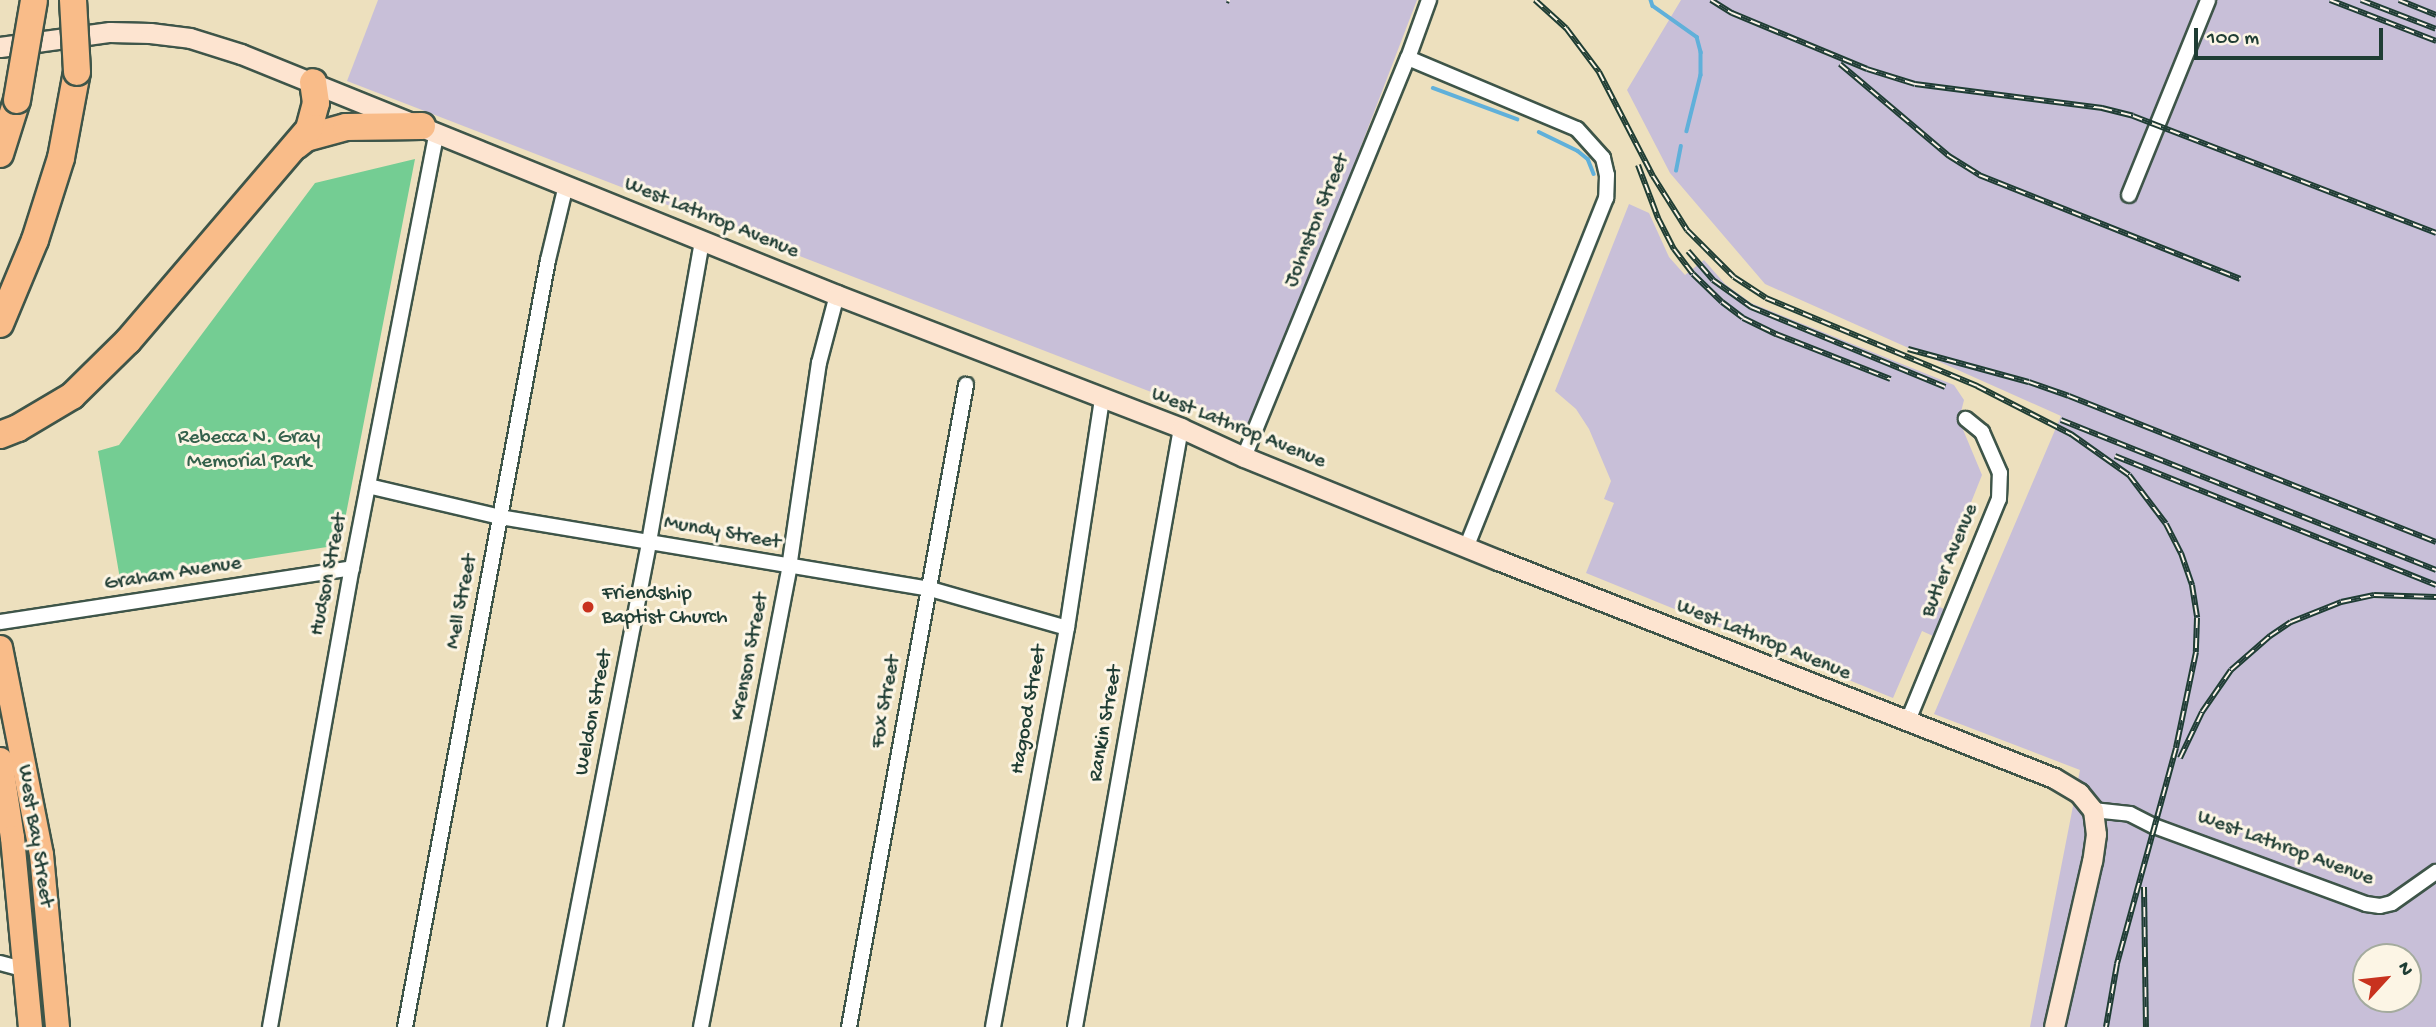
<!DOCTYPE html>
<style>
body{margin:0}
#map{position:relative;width:2436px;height:1027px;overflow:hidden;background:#ede0be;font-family:"Gochi Hand",sans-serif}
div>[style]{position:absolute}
.industrial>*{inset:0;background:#c8bfd8}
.green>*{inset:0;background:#74cd93}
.stream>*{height:3.5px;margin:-1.75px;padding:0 1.75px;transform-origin:1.75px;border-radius:1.75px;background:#60b0da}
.roads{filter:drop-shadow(2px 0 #3e5549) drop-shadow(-2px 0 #3e5549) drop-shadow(0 2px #3e5549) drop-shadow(0 -2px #3e5549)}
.street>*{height:14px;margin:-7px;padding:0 7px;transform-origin:7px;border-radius:7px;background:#fff}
.secondary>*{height:19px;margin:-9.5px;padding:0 9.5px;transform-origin:9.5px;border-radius:9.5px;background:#fde4d0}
.primary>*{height:23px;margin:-11.5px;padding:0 11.5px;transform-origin:11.5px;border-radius:11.5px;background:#f9bc89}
.highway>*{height:26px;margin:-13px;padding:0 13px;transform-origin:13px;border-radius:13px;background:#f9bc89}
.rail>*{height:6px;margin-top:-3px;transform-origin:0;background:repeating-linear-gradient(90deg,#fcf5e5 0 10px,#1f3d34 0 20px);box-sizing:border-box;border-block:2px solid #1f3d34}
.bridges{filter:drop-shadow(2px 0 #3e5549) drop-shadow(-2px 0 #3e5549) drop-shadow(0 2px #3e5549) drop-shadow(0 -2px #3e5549)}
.highway-bridge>*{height:26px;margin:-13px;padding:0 13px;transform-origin:13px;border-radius:13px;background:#f9bc89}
.dots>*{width:19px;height:19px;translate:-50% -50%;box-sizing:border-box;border:4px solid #fcf5e5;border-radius:50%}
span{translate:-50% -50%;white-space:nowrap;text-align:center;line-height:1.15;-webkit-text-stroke:6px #fcf5e5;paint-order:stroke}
.street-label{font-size:21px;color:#1f3d34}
.park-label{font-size:21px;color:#34614c}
.poi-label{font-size:21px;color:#1f3d34}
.left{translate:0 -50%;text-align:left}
.north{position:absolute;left:2352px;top:943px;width:70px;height:70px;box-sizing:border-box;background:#fcf5e5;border:2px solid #a4ab9e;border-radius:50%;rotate:63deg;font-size:19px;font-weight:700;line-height:28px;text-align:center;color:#1f3d34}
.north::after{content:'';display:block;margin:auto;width:24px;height:32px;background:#c8321e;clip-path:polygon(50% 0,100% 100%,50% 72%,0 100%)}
.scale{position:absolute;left:2194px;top:28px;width:189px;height:32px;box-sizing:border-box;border:4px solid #1f3d34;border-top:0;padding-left:9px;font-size:21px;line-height:24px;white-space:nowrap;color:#1f3d34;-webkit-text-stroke:5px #fcf5e5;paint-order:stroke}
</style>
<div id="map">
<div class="industrial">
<i style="clip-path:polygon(378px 0,1417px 0,1252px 431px,347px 81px)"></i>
<i style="clip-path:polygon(evenodd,1681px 0,2436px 0,2436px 1027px,2030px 1027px,2080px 770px,1934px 714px,2061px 416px,1765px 284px,1670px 173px,1627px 90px,1681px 0,2366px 957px,2408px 957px,2408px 999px,2366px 999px,2366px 957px)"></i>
<i style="clip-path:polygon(1629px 204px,1649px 213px,1669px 257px,1685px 275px,1704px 260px,1725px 284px,1751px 303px,1954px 385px,1964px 400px,1959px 420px,1982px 475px,1931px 603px,1944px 609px,1933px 636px,1922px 631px,1893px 698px,1586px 573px,1614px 503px,1604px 499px,1611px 481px,1589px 429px,1576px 409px,1555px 391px)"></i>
</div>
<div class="green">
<i style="clip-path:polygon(415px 159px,340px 545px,120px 579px,98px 451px,119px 445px,315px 183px)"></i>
</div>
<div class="stream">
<i style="left:1651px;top:0;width:6px;rotate:72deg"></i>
<i style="left:1653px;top:6px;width:54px;rotate:35.2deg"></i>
<i style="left:1697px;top:37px;width:16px;rotate:75deg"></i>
<i style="left:1701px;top:52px;width:23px;rotate:90deg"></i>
<i style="left:1701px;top:75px;width:58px;rotate:104deg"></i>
<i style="left:1433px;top:88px;width:90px;rotate:20.3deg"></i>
<i style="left:1539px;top:132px;width:43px;rotate:26deg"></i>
<i style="left:1578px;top:151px;width:13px;rotate:39deg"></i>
<i style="left:1588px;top:159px;width:16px;rotate:68deg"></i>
<i style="left:1676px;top:171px;width:25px;rotate:-79deg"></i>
</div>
<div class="roads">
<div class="street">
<i style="left:1408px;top:58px;width:183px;rotate:22.8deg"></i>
<i style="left:1577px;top:129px;width:39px;rotate:48deg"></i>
<i style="left:1603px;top:158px;width:17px;rotate:77deg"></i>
<i style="left:1607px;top:175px;width:23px;rotate:92deg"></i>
<i style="left:1606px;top:198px;width:375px;rotate:111.8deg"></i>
<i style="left:2129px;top:195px;width:210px;rotate:-67.9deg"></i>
<i style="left:1244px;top:457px;width:431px;rotate:-67.7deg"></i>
<i style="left:1408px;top:58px;width:62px;rotate:-70.1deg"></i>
<i style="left:368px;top:486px;width:136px;rotate:13.2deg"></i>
<i style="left:500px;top:517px;width:436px;rotate:9.5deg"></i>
<i style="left:930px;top:589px;width:142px;rotate:15.9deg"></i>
<i style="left:0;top:622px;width:356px;rotate:-8.7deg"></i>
<i style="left:1907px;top:723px;width:242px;rotate:-67.7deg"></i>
<i style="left:1999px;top:499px;width:26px;rotate:-88deg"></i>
<i style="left:2000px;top:473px;width:45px;rotate:-113.7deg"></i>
<i style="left:1982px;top:432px;width:21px;rotate:-141deg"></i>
<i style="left:2093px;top:810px;width:37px;rotate:6deg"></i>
<i style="left:2130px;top:814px;width:27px;rotate:27deg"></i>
<i style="left:2154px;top:826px;width:226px;rotate:20.2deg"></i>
<i style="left:2366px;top:904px;width:14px;rotate:8deg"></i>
<i style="left:2380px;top:906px;width:12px;rotate:-14deg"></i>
<i style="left:2392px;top:903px;width:54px;rotate:-35.2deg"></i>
<i style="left:0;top:963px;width:27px;rotate:15deg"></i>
<i style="left:270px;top:1027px;width:466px;rotate:-79.9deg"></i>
<i style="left:352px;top:568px;width:444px;rotate:-79deg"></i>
<i style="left:405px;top:1027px;width:780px;rotate:-79.44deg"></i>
<i style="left:548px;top:260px;width:77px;rotate:-76.5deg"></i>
<i style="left:555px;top:1027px;width:494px;rotate:-79deg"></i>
<i style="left:649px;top:542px;width:307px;rotate:-80deg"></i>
<i style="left:701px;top:1027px;width:467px;rotate:-79.1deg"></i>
<i style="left:789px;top:568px;width:207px;rotate:-81.7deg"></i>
<i style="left:819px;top:363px;width:70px;rotate:-75.2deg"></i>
<i style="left:849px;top:1027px;width:653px;rotate:-79.67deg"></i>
<i style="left:993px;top:1027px;width:406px;rotate:-79.5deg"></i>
<i style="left:1067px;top:628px;width:232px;rotate:-81.3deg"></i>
<i style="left:1075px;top:1027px;width:608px;rotate:-79.96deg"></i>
</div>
<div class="secondary">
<i style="left:0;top:47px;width:111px;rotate:-7.8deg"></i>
<i style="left:110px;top:32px;width:40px;rotate:1.4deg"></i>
<i style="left:150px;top:33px;width:40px;rotate:7.1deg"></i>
<i style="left:190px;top:38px;width:53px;rotate:17.4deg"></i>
<i style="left:241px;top:54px;width:643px;rotate:22.02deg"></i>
<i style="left:837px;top:295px;width:369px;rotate:21.1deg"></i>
<i style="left:1181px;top:428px;width:69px;rotate:24.7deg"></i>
<i style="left:1244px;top:457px;width:274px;rotate:22.1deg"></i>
<i style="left:1498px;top:560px;width:597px;rotate:21.41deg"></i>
<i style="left:2054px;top:778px;width:29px;rotate:31deg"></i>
<i style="left:2079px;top:793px;width:22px;rotate:51deg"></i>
<i style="left:2093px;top:810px;width:24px;rotate:83deg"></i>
<i style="left:2096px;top:834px;width:27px;rotate:98deg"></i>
<i style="left:2092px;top:861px;width:170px;rotate:102.9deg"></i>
</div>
<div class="primary">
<i style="left:0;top:647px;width:211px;rotate:78.8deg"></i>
<i style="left:41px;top:854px;width:174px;rotate:84.7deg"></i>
<i style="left:0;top:759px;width:79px;rotate:81.3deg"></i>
<i style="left:12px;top:837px;width:191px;rotate:84.6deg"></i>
</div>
<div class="highway">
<i style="left:296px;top:146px;width:13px;rotate:-39deg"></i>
<i style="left:306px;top:138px;width:41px;rotate:-15.4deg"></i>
<i style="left:346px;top:127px;width:76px;rotate:-0.8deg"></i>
<i style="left:0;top:154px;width:57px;rotate:-72.5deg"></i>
<i style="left:0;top:324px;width:91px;rotate:-67.4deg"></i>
<i style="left:35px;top:240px;width:86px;rotate:-72.4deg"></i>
<i style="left:61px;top:158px;width:87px;rotate:-79.5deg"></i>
<i style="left:0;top:435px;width:19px;rotate:-21deg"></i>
<i style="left:18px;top:428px;width:63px;rotate:-30.7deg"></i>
<i style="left:72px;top:396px;width:78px;rotate:-44.5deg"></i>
<i style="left:128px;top:341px;width:279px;rotate:-49.5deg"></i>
<i style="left:309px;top:129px;width:27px;rotate:-75deg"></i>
<i style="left:316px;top:103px;width:21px;rotate:-98deg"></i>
</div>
</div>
<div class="rail">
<i style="left:1227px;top:0;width:3px;rotate:18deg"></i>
<i style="left:1535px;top:0;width:42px;rotate:42.1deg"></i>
<i style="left:1566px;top:28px;width:55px;rotate:53.1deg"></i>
<i style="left:1599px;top:72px;width:117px;rotate:62.6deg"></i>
<i style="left:1653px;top:176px;width:64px;rotate:57.8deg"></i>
<i style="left:1687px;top:230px;width:66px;rotate:45deg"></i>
<i style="left:1734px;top:277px;width:38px;rotate:33deg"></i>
<i style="left:1766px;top:298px;width:229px;rotate:22.6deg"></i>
<i style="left:1977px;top:386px;width:106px;rotate:27.1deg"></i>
<i style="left:2071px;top:434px;width:71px;rotate:35.3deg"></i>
<i style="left:2129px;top:475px;width:61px;rotate:52.9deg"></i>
<i style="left:2166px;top:524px;width:33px;rotate:63deg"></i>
<i style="left:2181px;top:553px;width:34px;rotate:71deg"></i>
<i style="left:2192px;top:585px;width:33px;rotate:81deg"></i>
<i style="left:2197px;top:618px;width:34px;rotate:92deg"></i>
<i style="left:2196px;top:652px;width:98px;rotate:101.8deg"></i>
<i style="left:2176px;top:748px;width:224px;rotate:105.3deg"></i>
<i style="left:2117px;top:964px;width:64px;rotate:99.9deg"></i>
<i style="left:1711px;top:0;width:25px;rotate:32deg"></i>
<i style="left:1732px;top:13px;width:146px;rotate:22.5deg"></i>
<i style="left:1867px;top:69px;width:50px;rotate:17.4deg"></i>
<i style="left:1915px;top:84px;width:189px;rotate:7.3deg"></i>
<i style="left:2102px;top:108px;width:32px;rotate:14deg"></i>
<i style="left:2133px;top:116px;width:325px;rotate:21.1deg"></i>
<i style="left:2330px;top:0;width:114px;rotate:21.1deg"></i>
<i style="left:2361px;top:0;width:80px;rotate:21.1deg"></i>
<i style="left:2399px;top:0;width:40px;rotate:22deg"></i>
<i style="left:1840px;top:64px;width:143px;rotate:40.2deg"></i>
<i style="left:1949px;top:156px;width:36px;rotate:32deg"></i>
<i style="left:1979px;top:175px;width:281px;rotate:21.7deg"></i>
<i style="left:1638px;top:165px;width:57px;rotate:69.3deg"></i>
<i style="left:1658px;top:218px;width:35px;rotate:63deg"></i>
<i style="left:1674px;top:249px;width:31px;rotate:53deg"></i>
<i style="left:1693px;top:274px;width:40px;rotate:44deg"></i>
<i style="left:1722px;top:302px;width:26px;rotate:37deg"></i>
<i style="left:1743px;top:318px;width:37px;rotate:26deg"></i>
<i style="left:1776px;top:334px;width:123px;rotate:21.5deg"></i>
<i style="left:1688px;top:251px;width:38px;rotate:49deg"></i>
<i style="left:1713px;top:280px;width:47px;rotate:35.4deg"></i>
<i style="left:1751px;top:307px;width:210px;rotate:22.4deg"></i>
<i style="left:1908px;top:349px;width:125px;rotate:15.3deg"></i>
<i style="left:2029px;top:382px;width:42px;rotate:19.3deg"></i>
<i style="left:2069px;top:396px;width:395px;rotate:21.7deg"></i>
<i style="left:2061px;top:420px;width:404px;rotate:21.8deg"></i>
<i style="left:2115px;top:456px;width:346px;rotate:21.9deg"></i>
<i style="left:2180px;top:758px;width:51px;rotate:-64.4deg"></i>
<i style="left:2202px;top:712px;width:51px;rotate:-55.4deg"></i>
<i style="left:2231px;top:670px;width:52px;rotate:-41.1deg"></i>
<i style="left:2270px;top:636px;width:25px;rotate:-34deg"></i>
<i style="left:2291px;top:622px;width:54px;rotate:-21.8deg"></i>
<i style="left:2341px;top:602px;width:34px;rotate:-12deg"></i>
<i style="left:2374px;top:595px;width:62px;rotate:1.8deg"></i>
<i style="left:2144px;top:887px;width:140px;rotate:89.2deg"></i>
</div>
<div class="bridges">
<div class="highway-bridge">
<i style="left:73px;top:0;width:72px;rotate:86.8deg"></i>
<i style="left:17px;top:100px;width:100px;rotate:-80.3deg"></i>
</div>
</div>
<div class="dots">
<i style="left:588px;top:607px;background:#c8321e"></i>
</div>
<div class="street-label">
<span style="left:711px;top:219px;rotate:22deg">West Lathrop Avenue</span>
<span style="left:1318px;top:221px;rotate:-68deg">Johnston Street</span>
<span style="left:1238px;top:429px;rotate:22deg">West Lathrop Avenue</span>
<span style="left:722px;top:534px;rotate:10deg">Mundy Street</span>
<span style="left:1951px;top:561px;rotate:-68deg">Butler Avenue</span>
<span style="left:173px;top:575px;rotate:-9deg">Graham Avenue</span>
<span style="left:330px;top:575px;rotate:-79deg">Hudson Street</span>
<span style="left:463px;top:602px;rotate:-79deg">Mell Street</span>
<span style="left:1763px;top:641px;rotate:22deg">West Lathrop Avenue</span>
<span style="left:751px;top:657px;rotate:-79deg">Krenson Street</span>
<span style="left:887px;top:702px;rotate:-80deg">Fox Street</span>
<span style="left:1030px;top:710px;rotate:-80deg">Hagood Street</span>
<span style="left:595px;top:713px;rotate:-79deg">Weldon Street</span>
<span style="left:1107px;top:724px;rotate:-80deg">Rankin Street</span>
<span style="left:34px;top:836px;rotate:81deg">West Bay Street</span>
<span style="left:2285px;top:849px;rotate:20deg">West Lathrop Avenue</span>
</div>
<div class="park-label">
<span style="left:249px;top:451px">Rebecca N. Gray<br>Memorial Park</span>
</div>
<div class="poi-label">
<span class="left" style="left:602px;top:607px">Friendship<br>Baptist Church</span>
</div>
<div class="north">N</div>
<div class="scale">100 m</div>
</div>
